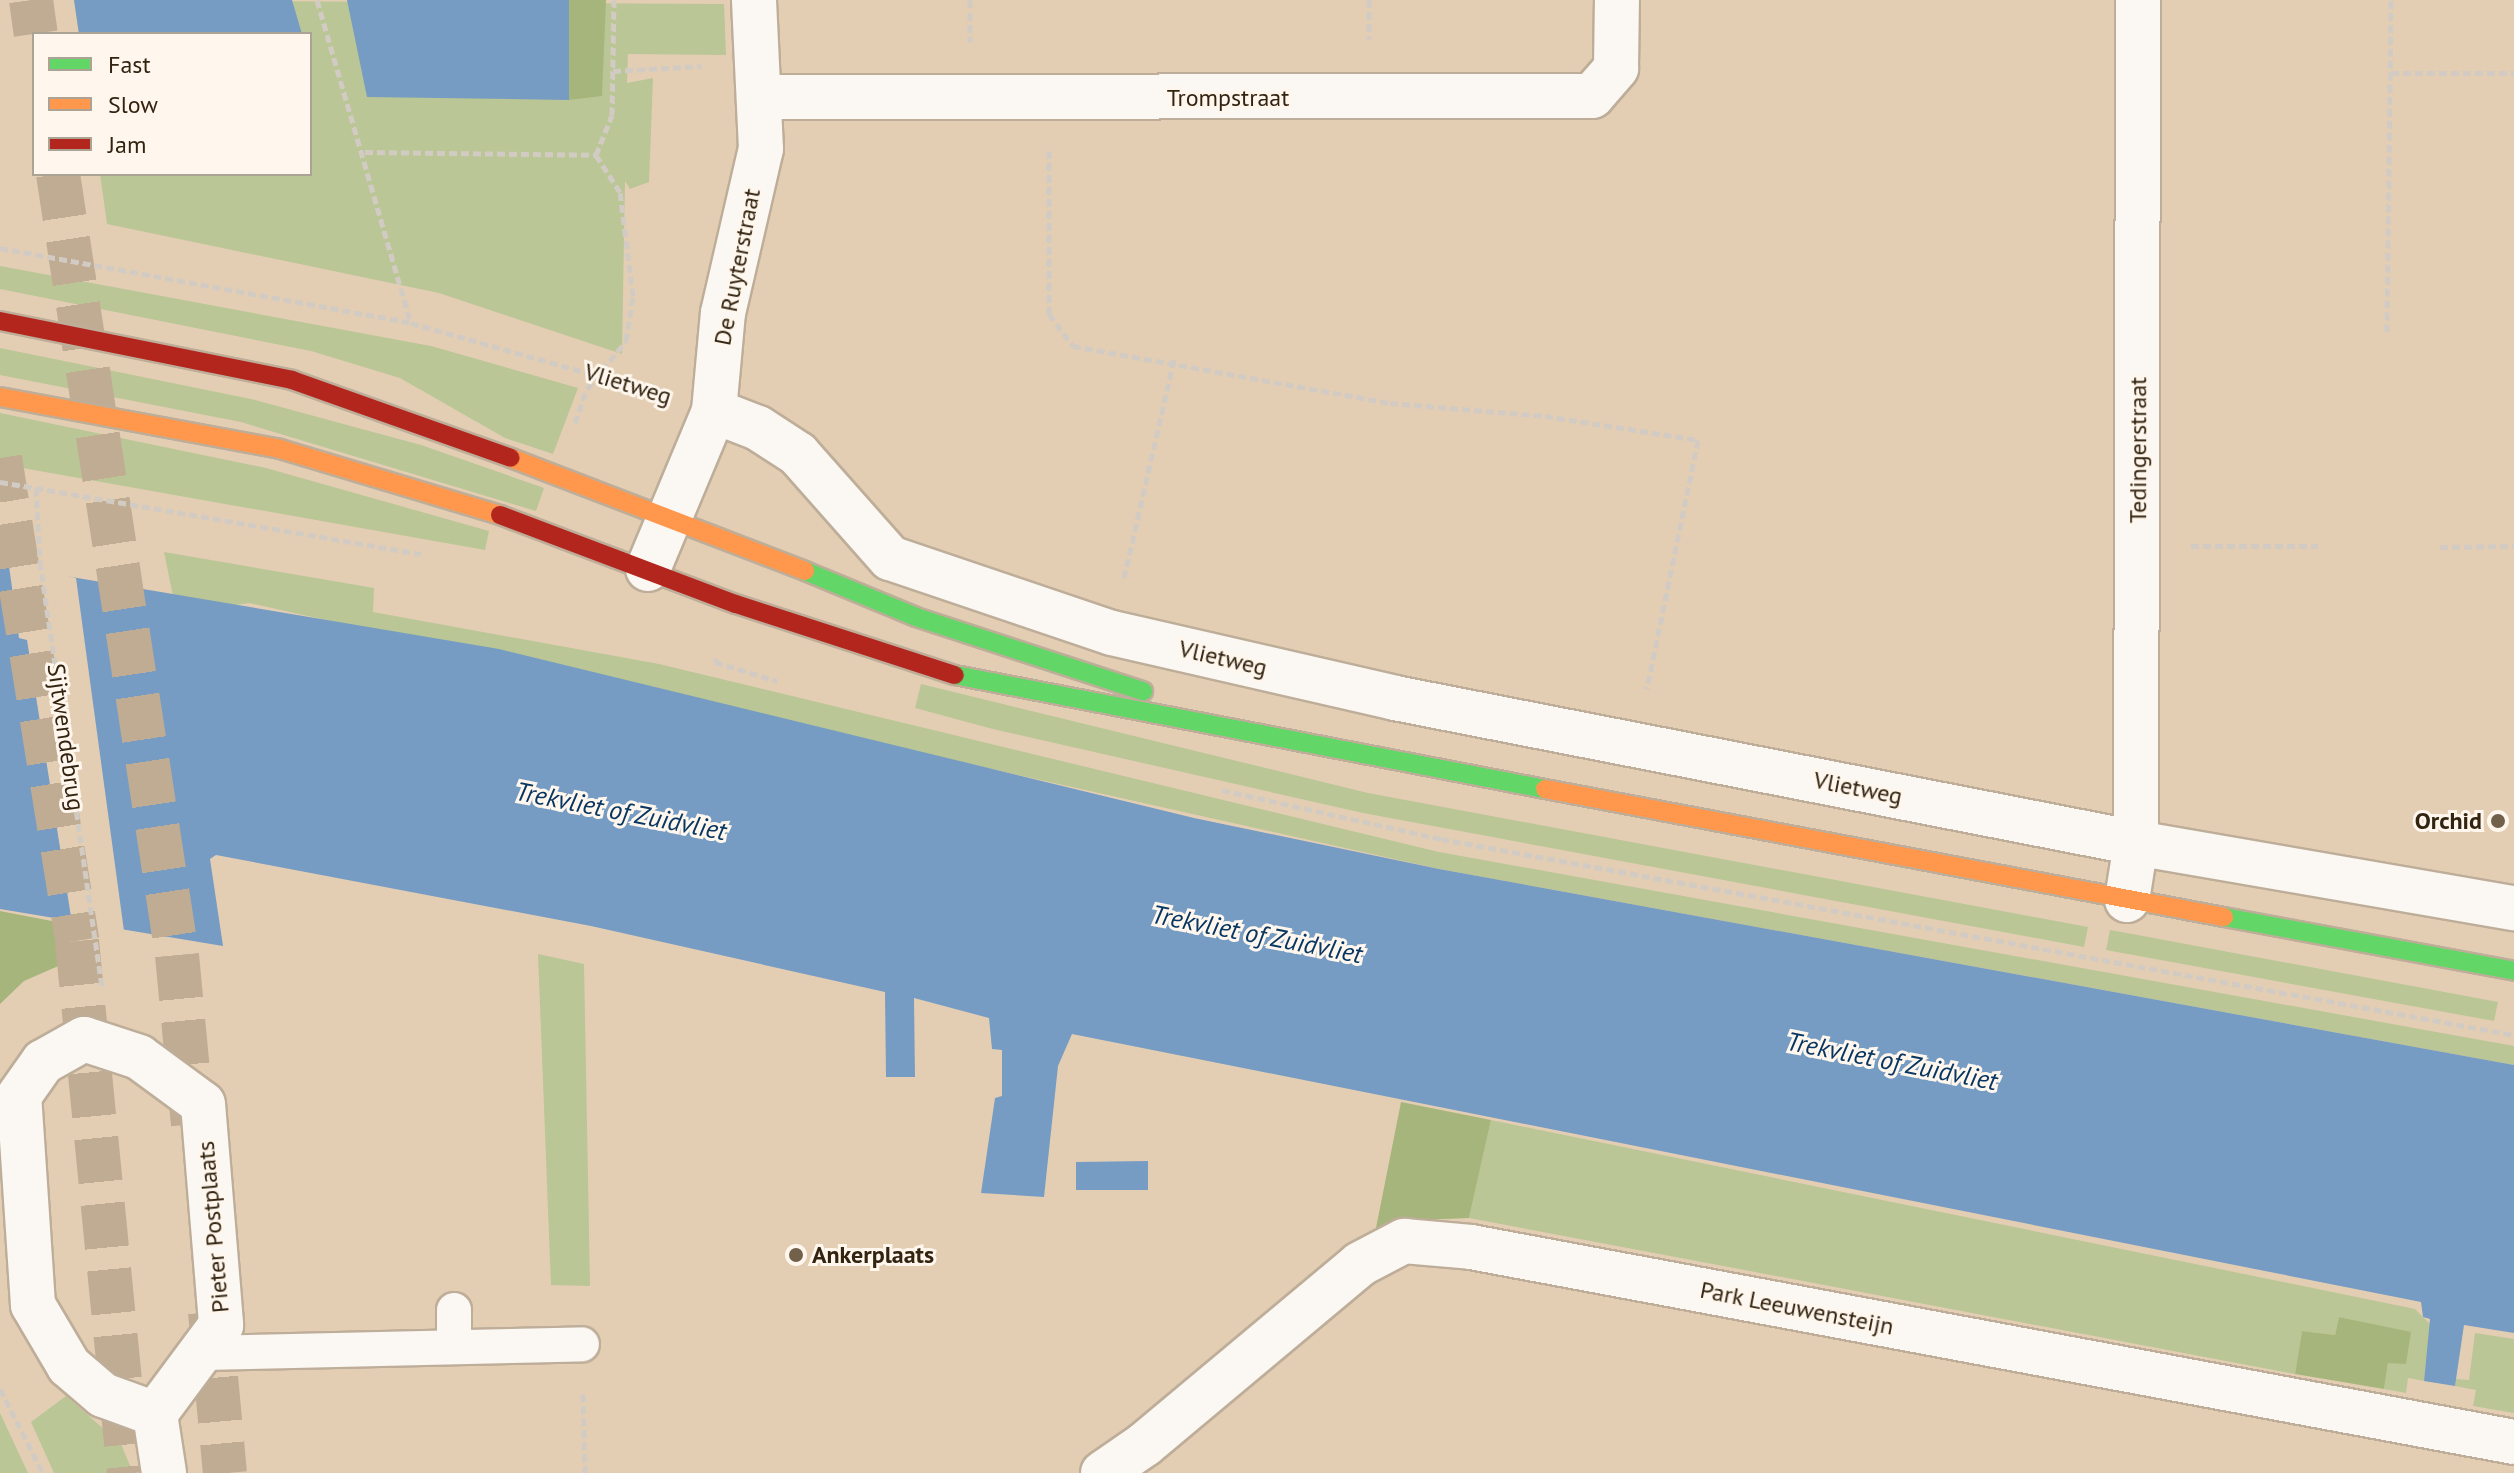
<!DOCTYPE html>
<style>
body{margin:0}
#map{position:relative;width:2514px;height:1473px;overflow:hidden;background:#e3ceb4;font-family:"PT Sans",sans-serif}
div>[style]{position:absolute}
.green>*{inset:0;background:#bac695}
.forest>*{inset:0;background:#a6b57c}
.water>*{inset:0;background:#769cc3}
.pier>*{inset:0;background:#e3ceb4}
.primary-tunnel>*{height:44px;margin-top:-22px;transform-origin:0;background:repeating-linear-gradient(90deg,#c0ac93 0 44px,transparent 0 66px)}
.path>*{height:5px;margin-top:-2.5px;transform-origin:0;background:repeating-linear-gradient(90deg,#d2cbc3 0 8px,transparent 0 12px)}
.roads{filter:drop-shadow(2px 0 #beae99) drop-shadow(-2px 0 #beae99) drop-shadow(0 2px #beae99) drop-shadow(0 -2px #beae99)}
.lane>*{height:34px;margin:-17px;padding:0 17px;transform-origin:17px;border-radius:17px;background:#fbf8f4}
.street>*{height:44px;margin:-22px;padding:0 22px;transform-origin:22px;border-radius:22px;background:#fbf8f4}
.fast>*{height:18px;margin:-9px;padding:0 9px;transform-origin:9px;border-radius:9px;background:#63d668}
.slow>*{height:18px;margin:-9px;padding:0 9px;transform-origin:9px;border-radius:9px;background:#ff974d}
.jam>*{height:18px;margin:-9px;padding:0 9px;transform-origin:9px;border-radius:9px;background:#b3261e}
.dots>*{width:22px;height:22px;translate:-50% -50%;box-sizing:border-box;border:4px solid #fff7ed;border-radius:50%}
span{translate:-50% -50%;white-space:nowrap;text-align:center;line-height:1.15;-webkit-text-stroke:6px #fff7ed;paint-order:stroke}
.street-label{font-size:24px;color:#332411}
.poi-label{font-size:24px;color:#332411;font-weight:700}
.right{translate:-100% -50%;text-align:right}
.left{translate:0 -50%;text-align:left}
.water-label{font-size:26px;color:#083662;font-style:italic}
.legend{position:absolute;left:32px;top:32px;width:280px;height:144px;box-sizing:border-box;background:#fff7ed;border:2px solid #ada395;margin:0;padding:10px 14px;list-style:none;font-size:24px;color:#332411}
.legend li{display:flex;align-items:center;gap:16px;height:40px}
.legend b{width:40px;border:2px solid #ada395}
</style>
<div id="map">
<div class="green">
<i style="clip-path:polygon(74px 0,724px 4px,726px 55px,628px 54px,627px 83px,653px 78px,649px 182px,630px 189px,625px 181px,622px 354px,439px 293px,107px 224px,100px 174px,310px 174px,310px 34px,79px 34px)"></i>
<i style="clip-path:polygon(0 266px,431px 346px,578px 388px,553px 454px,505px 438px,400px 378px,311px 351px,0 289px)"></i>
<i style="clip-path:polygon(0 348px,251px 399px,421px 445px,544px 488px,536px 511px,241px 422px,0 375px)"></i>
<i style="clip-path:polygon(0 413px,266px 468px,489px 531px,485px 550px,0 464px)"></i>
<i style="clip-path:polygon(164px 552px,374px 588px,373px 612px,659px 664px,1439px 852px,2514px 1046px,2514px 1065px,1439px 869px,249px 603px,235px 605px,173px 596px)"></i>
<i style="clip-path:polygon(921px 684px,1368px 793px,2088px 927px,2084px 947px,1363px 813px,993px 729px,915px 708px)"></i>
<i style="clip-path:polygon(2110px 930px,2116px 931px,2498px 1002px,2494px 1021px,2106px 950px)"></i>
<i style="clip-path:polygon(538px 954px,584px 964px,590px 1286px,551px 1285px)"></i>
<i style="clip-path:polygon(1491px 1120px,2415px 1309px,2430px 1324px,2424px 1381px,2408px 1378px,2406px 1393px,2384px 1389px,2388px 1362px,2411px 1333px,2339px 1317px,2335px 1335px,2302px 1331px,2295px 1374px,1469px 1218px)"></i>
<i style="clip-path:polygon(2475px 1333px,2514px 1339px,2514px 1413px,2473px 1406px,2476px 1390px,2455px 1386px,2456px 1379px,2469px 1380px)"></i>
<i style="clip-path:polygon(66px 1396px,121px 1444px,133px 1473px,54px 1473px,31px 1422px)"></i>
<i style="clip-path:polygon(0 1413px,28px 1473px,0 1473px)"></i>
</div>
<div class="forest">
<i style="clip-path:polygon(569px 0,606px 0,602px 96px,569px 100px)"></i>
<i style="clip-path:polygon(0 911px,62px 923px,72px 960px,24px 981px,0 1004px)"></i>
<i style="clip-path:polygon(1401px 1102px,1491px 1120px,1469px 1218px,1419px 1220px,1375px 1233px)"></i>
<i style="clip-path:polygon(2339px 1317px,2411px 1332px,2406px 1364px,2388px 1363px,2384px 1389px,2295px 1374px,2302px 1331px,2335px 1335px)"></i>
</div>
<div class="water">
<i style="clip-path:polygon(74px 0,292px 0,302px 34px,79px 34px)"></i>
<i style="clip-path:polygon(347px 0,569px 0,569px 100px,367px 97px)"></i>
<i style="clip-path:polygon(0 565px,499px 649px,1194px 818px,1439px 869px,2514px 1065px,2514px 1333px,2464px 1325px,2455px 1386px,2424px 1381px,2430px 1319px,2423px 1317px,2421px 1302px,1072px 1034px,1058px 1066px,1044px 1197px,981px 1193px,995px 1098px,1002px 1096px,1002px 1050px,992px 1049px,989px 1018px,914px 998px,915px 1077px,886px 1077px,885px 992px,591px 926px,216px 855px,210px 859px,223px 946px,0 909px)"></i>
<i style="clip-path:polygon(1148px 1161px,1148px 1190px,1076px 1190px,1076px 1162px)"></i>
</div>
<div class="pier">
<i style="clip-path:polygon(19px 564px,76px 578px,124px 931px,72px 923px,27px 640px,19px 638px,9px 566px)"></i>
</div>
<div class="primary-tunnel">
<i style="left:31px;top:0;width:34px;rotate:82deg"></i>
<i style="left:58px;top:174px;width:790px;rotate:81.34deg"></i>
<i style="left:177px;top:955px;width:170px;rotate:84.6deg"></i>
<i style="left:0;top:458px;width:489px;rotate:80.9deg"></i>
<i style="left:77px;top:941px;width:535px;rotate:84.42deg"></i>
<i style="left:210px;top:1312px;width:162px;rotate:84.7deg"></i>
</div>
<div class="path">
<i style="left:317px;top:0;width:336px;rotate:73.8deg"></i>
<i style="left:970px;top:0;width:42px;rotate:90deg"></i>
<i style="left:1369px;top:0;width:39px;rotate:90deg"></i>
<i style="left:613px;top:71px;width:89px;rotate:-3.2deg"></i>
<i style="left:2391px;top:73px;width:123px"></i>
<i style="left:1049px;top:151px;width:163px;rotate:90deg"></i>
<i style="left:1049px;top:314px;width:40px;rotate:53deg"></i>
<i style="left:1073px;top:346px;width:322px;rotate:10.2deg"></i>
<i style="left:1390px;top:403px;width:156px;rotate:4.8deg"></i>
<i style="left:1545px;top:416px;width:155px;rotate:8.9deg"></i>
<i style="left:1698px;top:440px;width:254px;rotate:101.6deg"></i>
<i style="left:365px;top:152px;width:231px;rotate:0.7deg"></i>
<i style="left:596px;top:155px;width:43px;rotate:-68.2deg"></i>
<i style="left:612px;top:115px;width:115px;rotate:-89deg"></i>
<i style="left:0;top:248px;width:418px;rotate:10.3deg"></i>
<i style="left:411px;top:323px;width:257px;rotate:15.8deg"></i>
<i style="left:2387px;top:332px;width:332px;rotate:-89.3deg"></i>
<i style="left:575px;top:423px;width:36px;rotate:-71deg"></i>
<i style="left:587px;top:389px;width:62px;rotate:-50.9deg"></i>
<i style="left:626px;top:341px;width:46px;rotate:-81.2deg"></i>
<i style="left:633px;top:296px;width:105px;rotate:-97.1deg"></i>
<i style="left:620px;top:192px;width:44px;rotate:-123deg"></i>
<i style="left:0;top:482px;width:427px;rotate:9.7deg"></i>
<i style="left:36px;top:488px;width:74px;rotate:86.9deg"></i>
<i style="left:40px;top:562px;width:429px;rotate:81.7deg"></i>
<i style="left:2191px;top:546px;width:127px"></i>
<i style="left:2440px;top:547px;width:74px;rotate:-0.8deg"></i>
<i style="left:1124px;top:578px;width:224px;rotate:-77.1deg"></i>
<i style="left:716px;top:658px;width:4px;rotate:104deg"></i>
<i style="left:715px;top:662px;width:65px;rotate:17deg"></i>
<i style="left:1222px;top:790px;width:224px;rotate:12.6deg"></i>
<i style="left:1441px;top:839px;width:1091px;rotate:10.35deg"></i>
<i style="left:0;top:1389px;width:94px;rotate:62.9deg"></i>
<i style="left:583px;top:1394px;width:79px;rotate:88.5deg"></i>
</div>
<div class="roads">
<div class="lane">
<i style="left:454px;top:1310px;width:35px;rotate:90deg"></i>
<i style="left:200px;top:1353px;width:382px;rotate:-1.3deg"></i>
</div>
<div class="street">
<i style="left:759px;top:97px;width:833px;rotate:-0.07deg"></i>
<i style="left:1592px;top:96px;width:37px;rotate:-49deg"></i>
<i style="left:1616px;top:68px;width:68px;rotate:-89.2deg"></i>
<i style="left:714px;top:411px;width:47px;rotate:21.1deg"></i>
<i style="left:758px;top:428px;width:48px;rotate:33deg"></i>
<i style="left:798px;top:454px;width:139px;rotate:48.5deg"></i>
<i style="left:890px;top:558px;width:234px;rotate:18.7deg"></i>
<i style="left:1112px;top:633px;width:290px;rotate:12.9deg"></i>
<i style="left:1395px;top:698px;width:755px;rotate:11.07deg"></i>
<i style="left:2136px;top:843px;width:384px;rotate:9.8deg"></i>
<i style="left:648px;top:569px;width:171px;rotate:-67.3deg"></i>
<i style="left:714px;top:411px;width:98px;rotate:-84.8deg"></i>
<i style="left:723px;top:313px;width:168px;rotate:-77deg"></i>
<i style="left:761px;top:149px;width:149px;rotate:-92.7deg"></i>
<i style="left:2127px;top:900px;width:58px;rotate:-81deg"></i>
<i style="left:2136px;top:843px;width:843px;rotate:-89.86deg"></i>
<i style="left:84px;top:1039px;width:58px;rotate:18.1deg"></i>
<i style="left:139px;top:1057px;width:79px;rotate:36.3deg"></i>
<i style="left:203px;top:1104px;width:222px;rotate:85.3deg"></i>
<i style="left:221px;top:1325px;width:111px;rotate:126.6deg"></i>
<i style="left:155px;top:1414px;width:55px;rotate:-159.9deg"></i>
<i style="left:103px;top:1395px;width:45px;rotate:-139.5deg"></i>
<i style="left:69px;top:1366px;width:71px;rotate:-120.5deg"></i>
<i style="left:33px;top:1305px;width:209px;rotate:-93.8deg"></i>
<i style="left:19px;top:1096px;width:42px;rotate:-54.8deg"></i>
<i style="left:43px;top:1062px;width:47px;rotate:-29.3deg"></i>
<i style="left:155px;top:1414px;width:60px;rotate:81.3deg"></i>
<i style="left:1103px;top:1473px;width:51px;rotate:-34.6deg"></i>
<i style="left:1145px;top:1444px;width:280px;rotate:-39.9deg"></i>
<i style="left:1360px;top:1264px;width:50px;rotate:-27.6deg"></i>
<i style="left:1404px;top:1241px;width:67px;rotate:5.1deg"></i>
<i style="left:1471px;top:1247px;width:1061px;rotate:10.59deg"></i>
</div>
<div class="fast">
<i style="left:805px;top:571px;width:120px;rotate:22.5deg"></i>
<i style="left:916px;top:617px;width:239px;rotate:18.1deg"></i>
<i style="left:955px;top:675px;width:601px;rotate:10.94deg"></i>
<i style="left:2224px;top:917px;width:295px;rotate:10.5deg"></i>
</div>
<div class="slow">
<i style="left:0;top:397px;width:285px;rotate:10.5deg"></i>
<i style="left:280px;top:449px;width:230px;rotate:16.7deg"></i>
<i style="left:511px;top:458px;width:315px;rotate:21deg"></i>
<i style="left:1545px;top:789px;width:691px;rotate:10.68deg"></i>
</div>
<div class="jam">
<i style="left:0;top:321px;width:298px;rotate:11.4deg"></i>
<i style="left:292px;top:380px;width:232px;rotate:19.6deg"></i>
<i style="left:500px;top:515px;width:252px;rotate:20.7deg"></i>
<i style="left:736px;top:604px;width:230px;rotate:18deg"></i>
</div>
</div>
<div class="dots">
<i style="left:2498px;top:821px;background:#71604a"></i>
<i style="left:796px;top:1255px;background:#71604a"></i>
</div>
<div class="street-label">
<span style="left:1228px;top:98px">Trompstraat</span>
<span style="left:737px;top:267px;rotate:-79deg">De Ruyterstraat</span>
<span style="left:628px;top:384px;rotate:17deg">Vlietweg</span>
<span style="left:2138px;top:450px;rotate:-90deg">Tedingerstraat</span>
<span style="left:1223px;top:658px;rotate:13deg">Vlietweg</span>
<span style="left:66px;top:737px;rotate:82deg">Sijtwendebrug</span>
<span style="left:1858px;top:788px;rotate:11deg">Vlietweg</span>
<span style="left:213px;top:1227px;rotate:-95deg">Pieter Postplaats</span>
<span style="left:1797px;top:1308px;rotate:11deg">Park Leeuwensteijn</span>
</div>
<div class="poi-label">
<span class="right" style="left:2482px;top:821px">Orchid</span>
<span class="left" style="left:812px;top:1255px">Ankerplaats</span>
</div>
<div class="water-label">
<span style="left:621px;top:811px;rotate:11deg">Trekvliet of Zuidvliet</span>
<span style="left:1257px;top:934px;rotate:11deg">Trekvliet of Zuidvliet</span>
<span style="left:1892px;top:1061px;rotate:11deg">Trekvliet of Zuidvliet</span>
</div>
<ul class="legend">
<li><b style="height:10px;background:#63d668"></b>Fast</li>
<li><b style="height:10px;background:#ff974d"></b>Slow</li>
<li><b style="height:10px;background:#b3261e"></b>Jam</li>
</ul>
</div>
